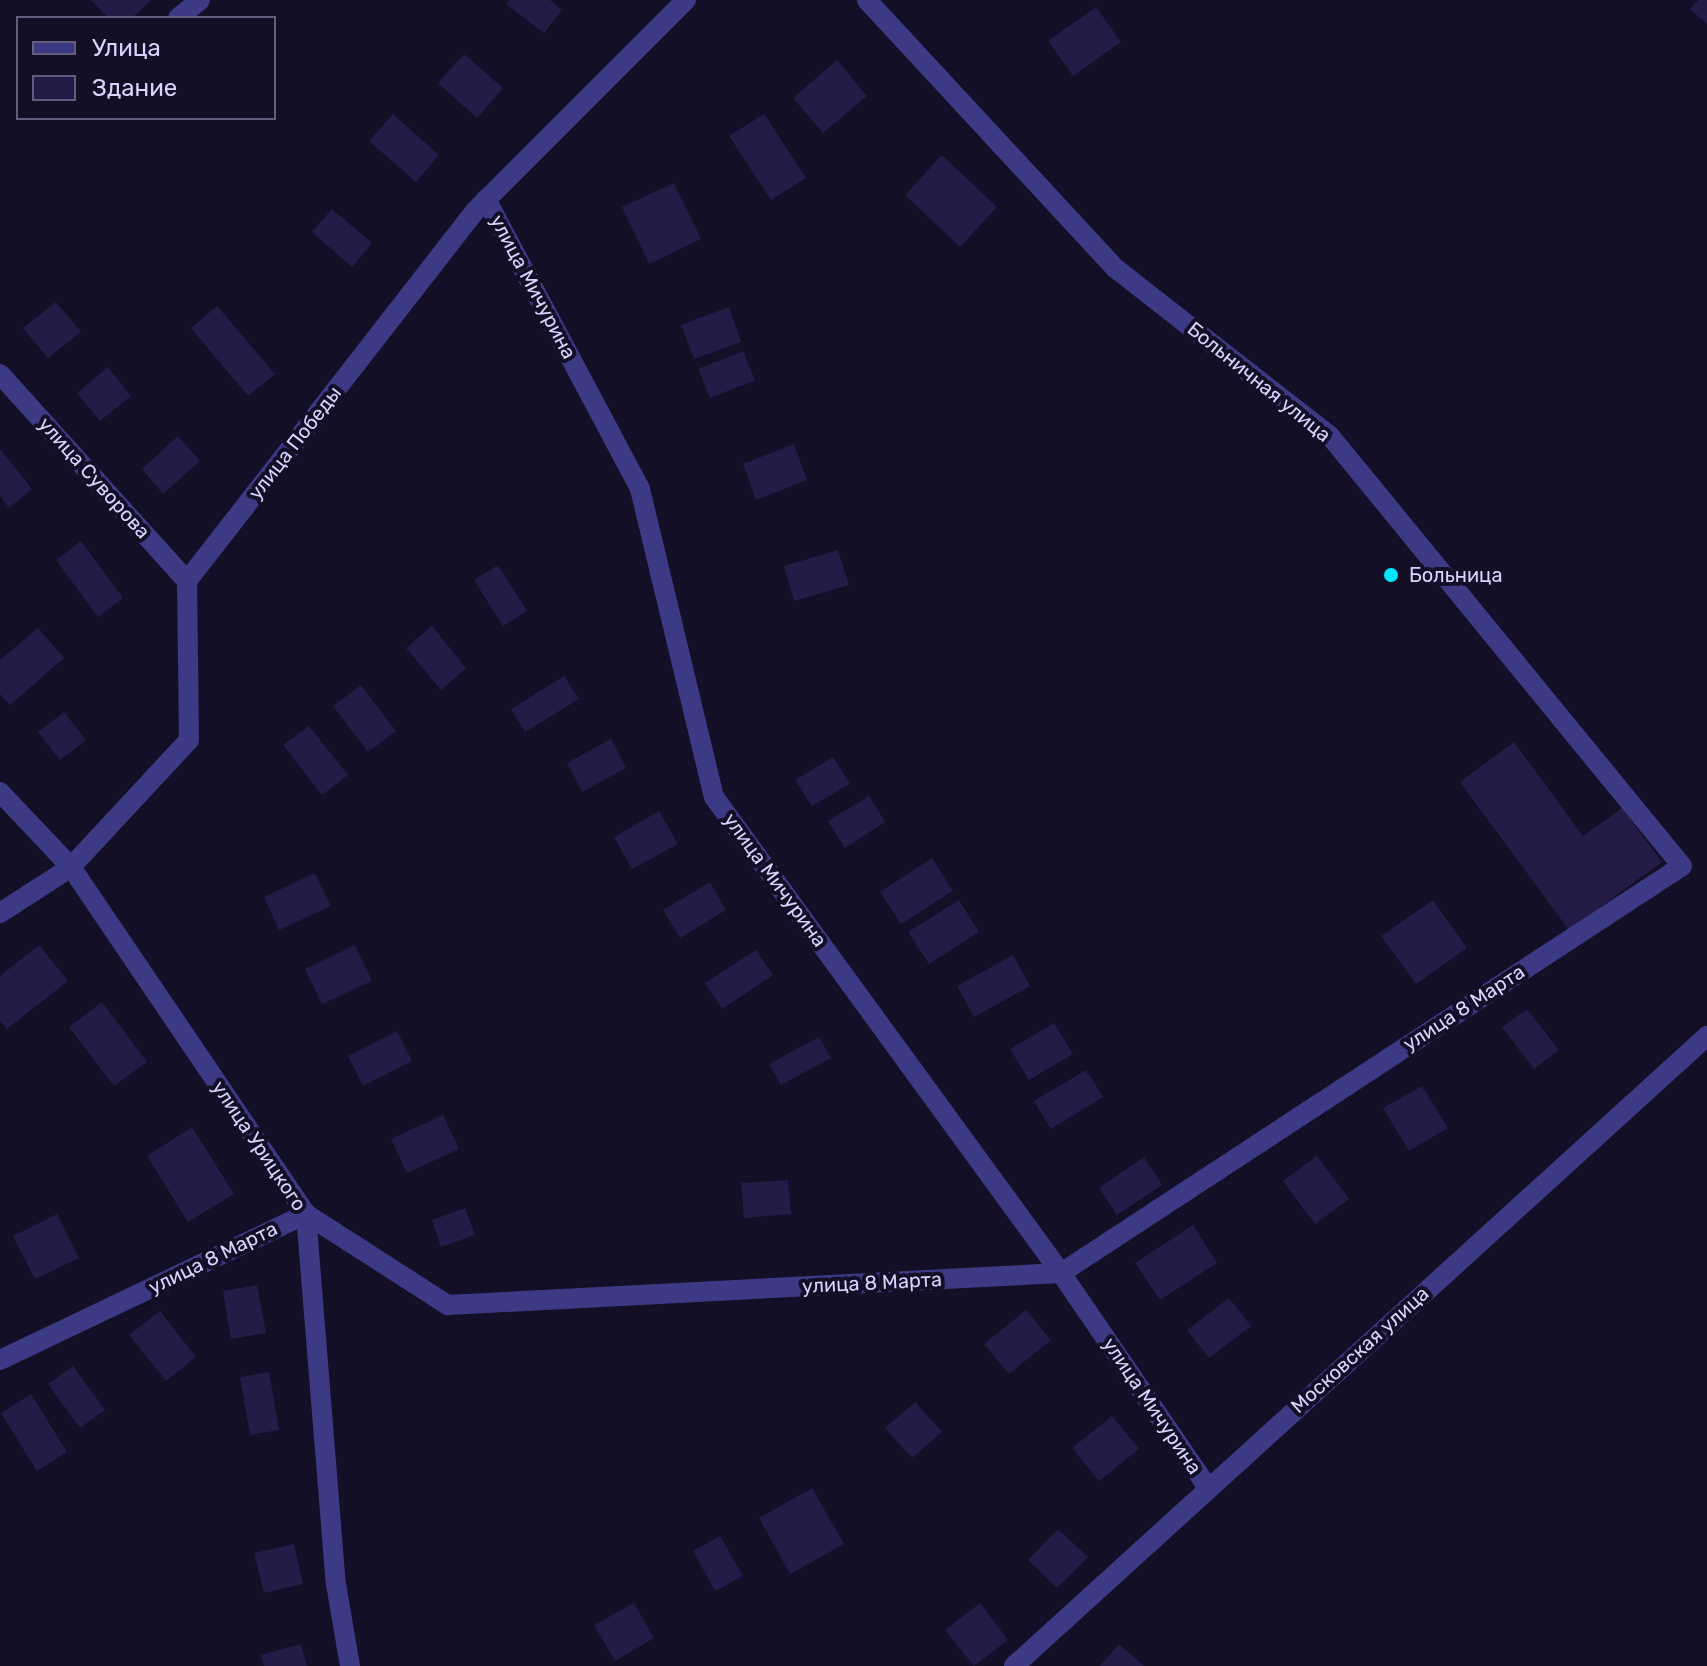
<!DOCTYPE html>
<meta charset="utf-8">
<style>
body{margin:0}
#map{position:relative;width:1707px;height:1666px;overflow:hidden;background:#130f26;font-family:Rubik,sans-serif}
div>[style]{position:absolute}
.building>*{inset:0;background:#241b47}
.street>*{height:20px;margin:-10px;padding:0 10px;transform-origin:10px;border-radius:10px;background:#3d3a85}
.dots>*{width:22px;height:22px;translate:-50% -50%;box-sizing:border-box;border:4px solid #130f26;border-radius:50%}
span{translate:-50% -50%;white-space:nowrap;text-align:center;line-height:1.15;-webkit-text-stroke:8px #130f26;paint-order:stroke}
.street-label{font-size:20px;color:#d9d4ff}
.poi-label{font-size:20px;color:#d9d4ff}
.left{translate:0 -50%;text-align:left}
.legend{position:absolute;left:16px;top:16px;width:260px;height:104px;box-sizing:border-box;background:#130f26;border:2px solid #625e7d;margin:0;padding:10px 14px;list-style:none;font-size:24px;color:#d9d4ff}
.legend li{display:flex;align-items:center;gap:16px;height:40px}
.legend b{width:40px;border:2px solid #625e7d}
</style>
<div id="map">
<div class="building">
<i style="clip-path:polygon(91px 0,151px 0,132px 18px,108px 18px)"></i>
<i style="clip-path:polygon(510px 0,550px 0,562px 10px,544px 33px,506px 4px)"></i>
<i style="clip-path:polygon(1698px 0,1707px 0,1707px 24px,1690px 9px)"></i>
<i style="clip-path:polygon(1096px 7px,1121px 42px,1073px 76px,1048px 41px)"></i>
<i style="clip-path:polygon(464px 54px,503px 88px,477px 118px,438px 83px)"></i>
<i style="clip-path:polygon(837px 60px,867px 96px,823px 133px,793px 98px)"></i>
<i style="clip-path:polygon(393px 114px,439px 155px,416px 182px,369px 141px)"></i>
<i style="clip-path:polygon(764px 114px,806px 178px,771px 200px,729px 136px)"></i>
<i style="clip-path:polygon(942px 155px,997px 207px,960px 247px,905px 195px)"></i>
<i style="clip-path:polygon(674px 183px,701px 239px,649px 264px,622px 207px)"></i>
<i style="clip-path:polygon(332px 209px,372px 243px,352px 267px,312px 232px)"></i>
<i style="clip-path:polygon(56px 302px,81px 332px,48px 358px,23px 328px)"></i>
<i style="clip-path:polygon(217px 306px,275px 374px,248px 396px,191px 328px)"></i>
<i style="clip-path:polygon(729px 307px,741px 342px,694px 359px,681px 325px)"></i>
<i style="clip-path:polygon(743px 351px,755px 380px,710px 398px,698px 369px)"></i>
<i style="clip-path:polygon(108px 367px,131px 396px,100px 421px,77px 393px)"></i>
<i style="clip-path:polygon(178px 436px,200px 461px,163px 494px,142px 469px)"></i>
<i style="clip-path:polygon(794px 444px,807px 480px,756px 500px,743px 464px)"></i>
<i style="clip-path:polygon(0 449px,32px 489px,9px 508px,0 496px)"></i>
<i style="clip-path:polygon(81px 541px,123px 598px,98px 617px,56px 560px)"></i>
<i style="clip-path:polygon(838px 550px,849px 585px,794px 601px,784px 566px)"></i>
<i style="clip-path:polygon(498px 565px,527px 611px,503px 626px,474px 580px)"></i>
<i style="clip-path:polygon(432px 626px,466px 668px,441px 690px,406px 648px)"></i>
<i style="clip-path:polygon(38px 628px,64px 658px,10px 705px,0 694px,0 660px)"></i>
<i style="clip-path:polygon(564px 676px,579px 699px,525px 732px,511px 709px)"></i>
<i style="clip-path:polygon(361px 685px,396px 731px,368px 752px,333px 706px)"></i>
<i style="clip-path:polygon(64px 712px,86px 740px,60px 760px,38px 732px)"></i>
<i style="clip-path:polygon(309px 726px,348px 775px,322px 795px,283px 745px)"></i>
<i style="clip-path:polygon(611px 739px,626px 768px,582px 792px,567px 763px)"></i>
<i style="clip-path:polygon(1514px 742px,1583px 836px,1622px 808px,1662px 862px,1569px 930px,1460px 782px)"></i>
<i style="clip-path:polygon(833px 757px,850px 784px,812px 806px,795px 780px)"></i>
<i style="clip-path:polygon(869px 796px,885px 822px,845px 848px,828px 821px)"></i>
<i style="clip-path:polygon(659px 811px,678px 844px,632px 869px,614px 837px)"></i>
<i style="clip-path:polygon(932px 858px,953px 891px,901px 924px,880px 892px)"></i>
<i style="clip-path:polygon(315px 873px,331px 906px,279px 930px,264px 897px)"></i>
<i style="clip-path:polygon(710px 882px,726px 910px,680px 938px,663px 910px)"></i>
<i style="clip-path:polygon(959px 900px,979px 932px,929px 964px,908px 932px)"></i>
<i style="clip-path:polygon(1433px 900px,1467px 948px,1416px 984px,1381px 936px)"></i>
<i style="clip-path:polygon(39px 945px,68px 981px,7px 1029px,0 1021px,0 976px)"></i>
<i style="clip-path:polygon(355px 945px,372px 981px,322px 1004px,305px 969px)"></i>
<i style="clip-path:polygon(756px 950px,773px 975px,722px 1009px,705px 983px)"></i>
<i style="clip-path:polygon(1013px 955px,1030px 986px,974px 1017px,957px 986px)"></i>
<i style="clip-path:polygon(102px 1002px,147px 1062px,114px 1086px,69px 1027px)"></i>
<i style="clip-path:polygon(1527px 1009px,1559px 1050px,1534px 1069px,1502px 1027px)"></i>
<i style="clip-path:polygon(1054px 1023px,1073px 1054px,1029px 1080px,1010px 1049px)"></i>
<i style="clip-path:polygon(397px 1031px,412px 1061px,363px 1086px,348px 1056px)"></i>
<i style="clip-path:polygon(819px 1037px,831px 1058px,781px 1085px,769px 1064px)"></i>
<i style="clip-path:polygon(1086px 1070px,1103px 1097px,1051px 1129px,1034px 1101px)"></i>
<i style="clip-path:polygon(1422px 1086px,1448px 1128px,1409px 1151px,1383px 1108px)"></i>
<i style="clip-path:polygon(443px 1115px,459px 1149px,407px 1173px,391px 1139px)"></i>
<i style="clip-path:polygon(192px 1127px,234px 1194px,188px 1222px,147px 1156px)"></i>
<i style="clip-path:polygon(1317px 1156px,1349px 1199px,1315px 1224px,1283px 1181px)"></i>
<i style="clip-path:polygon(1144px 1157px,1162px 1185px,1117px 1215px,1099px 1188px)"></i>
<i style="clip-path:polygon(788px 1180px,791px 1214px,744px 1218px,741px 1183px)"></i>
<i style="clip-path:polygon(465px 1208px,475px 1235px,441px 1247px,432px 1220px)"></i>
<i style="clip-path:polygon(57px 1214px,79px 1258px,35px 1279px,13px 1236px)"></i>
<i style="clip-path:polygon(1193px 1225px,1217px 1263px,1160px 1300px,1135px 1263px)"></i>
<i style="clip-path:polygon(257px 1285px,266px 1333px,231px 1339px,223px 1291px)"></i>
<i style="clip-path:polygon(1229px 1298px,1251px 1326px,1209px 1358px,1187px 1330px)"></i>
<i style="clip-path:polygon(1026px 1310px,1051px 1340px,1009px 1374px,984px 1344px)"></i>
<i style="clip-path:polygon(160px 1311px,196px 1357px,166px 1381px,129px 1335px)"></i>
<i style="clip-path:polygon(73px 1366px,105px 1410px,80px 1428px,48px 1384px)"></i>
<i style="clip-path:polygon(269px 1372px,279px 1430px,250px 1435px,240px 1377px)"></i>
<i style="clip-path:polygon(31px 1394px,67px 1452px,37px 1471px,1px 1413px)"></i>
<i style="clip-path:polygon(915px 1402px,942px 1432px,912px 1458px,885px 1428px)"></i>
<i style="clip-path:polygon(1112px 1416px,1139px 1449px,1099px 1481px,1072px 1448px)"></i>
<i style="clip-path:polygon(812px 1488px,844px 1544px,790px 1574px,759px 1518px)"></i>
<i style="clip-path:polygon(1058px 1529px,1088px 1557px,1057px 1588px,1028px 1560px)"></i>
<i style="clip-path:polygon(720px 1536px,743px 1576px,715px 1591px,693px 1551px)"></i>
<i style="clip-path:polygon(294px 1544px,303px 1584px,264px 1593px,254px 1553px)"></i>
<i style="clip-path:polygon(634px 1603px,654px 1638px,615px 1661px,594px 1625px)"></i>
<i style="clip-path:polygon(980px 1603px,1008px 1640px,974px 1666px,945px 1630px)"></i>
<i style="clip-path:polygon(301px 1644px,307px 1666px,264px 1666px,261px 1655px)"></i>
<i style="clip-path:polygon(1119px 1644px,1144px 1666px,1100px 1666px)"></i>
</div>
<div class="street">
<i style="left:178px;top:18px;width:28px;rotate:-39deg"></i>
<i style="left:486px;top:199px;width:328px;rotate:62deg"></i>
<i style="left:640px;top:489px;width:317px;rotate:76.5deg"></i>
<i style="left:714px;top:797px;width:589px;rotate:53.91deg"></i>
<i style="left:1061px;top:1273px;width:260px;rotate:55.6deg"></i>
<i style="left:0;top:374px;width:279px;rotate:47.9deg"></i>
<i style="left:0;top:792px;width:103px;rotate:46.6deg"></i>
<i style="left:71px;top:867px;width:419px;rotate:55.9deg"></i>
<i style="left:306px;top:1214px;width:371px;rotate:85.4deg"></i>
<i style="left:336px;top:1584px;width:83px;rotate:80.3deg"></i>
<i style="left:0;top:913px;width:85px;rotate:-32.9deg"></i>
<i style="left:71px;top:867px;width:173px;rotate:-47.1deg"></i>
<i style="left:189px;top:740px;width:159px;rotate:-90.7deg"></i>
<i style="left:187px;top:581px;width:470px;rotate:-52.1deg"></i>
<i style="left:476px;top:210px;width:297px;rotate:-45deg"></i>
<i style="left:0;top:1360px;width:339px;rotate:-25.5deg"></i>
<i style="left:306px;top:1214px;width:169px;rotate:32.7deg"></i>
<i style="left:448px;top:1305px;width:614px;rotate:-2.99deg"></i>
<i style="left:1061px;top:1273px;width:742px;rotate:-33.24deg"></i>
<i style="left:1682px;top:866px;width:556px;rotate:-129.3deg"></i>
<i style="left:1330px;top:436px;width:273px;rotate:-142deg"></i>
<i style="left:1115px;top:268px;width:365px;rotate:-132.8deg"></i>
<i style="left:1014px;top:1666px;width:937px;rotate:-42.27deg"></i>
</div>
<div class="dots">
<i style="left:1391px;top:575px;background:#00e5ff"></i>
</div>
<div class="street-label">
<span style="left:533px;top:287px;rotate:62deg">улица Мичурина</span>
<span style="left:1259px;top:382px;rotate:39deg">Больничная улица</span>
<span style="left:295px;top:443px;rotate:-52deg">улица Победы</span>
<span style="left:94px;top:478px;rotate:48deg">улица Суворова</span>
<span style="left:775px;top:880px;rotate:54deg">улица Мичурина</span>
<span style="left:1464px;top:1008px;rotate:-33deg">улица 8 Марта</span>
<span style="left:259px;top:1146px;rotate:56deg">улица Урицкого</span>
<span style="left:213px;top:1258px;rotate:-26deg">улица 8 Марта</span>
<span style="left:872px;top:1283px;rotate:-3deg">улица 8 Марта</span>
<span style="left:1360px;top:1350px;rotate:-42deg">Московская улица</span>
<span style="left:1152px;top:1406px;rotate:56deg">улица Мичурина</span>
</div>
<div class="poi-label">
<span class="left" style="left:1409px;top:575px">Больница</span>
</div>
<ul class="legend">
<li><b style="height:10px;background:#3d3a85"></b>Улица</li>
<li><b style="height:22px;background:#241b47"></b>Здание</li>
</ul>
</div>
